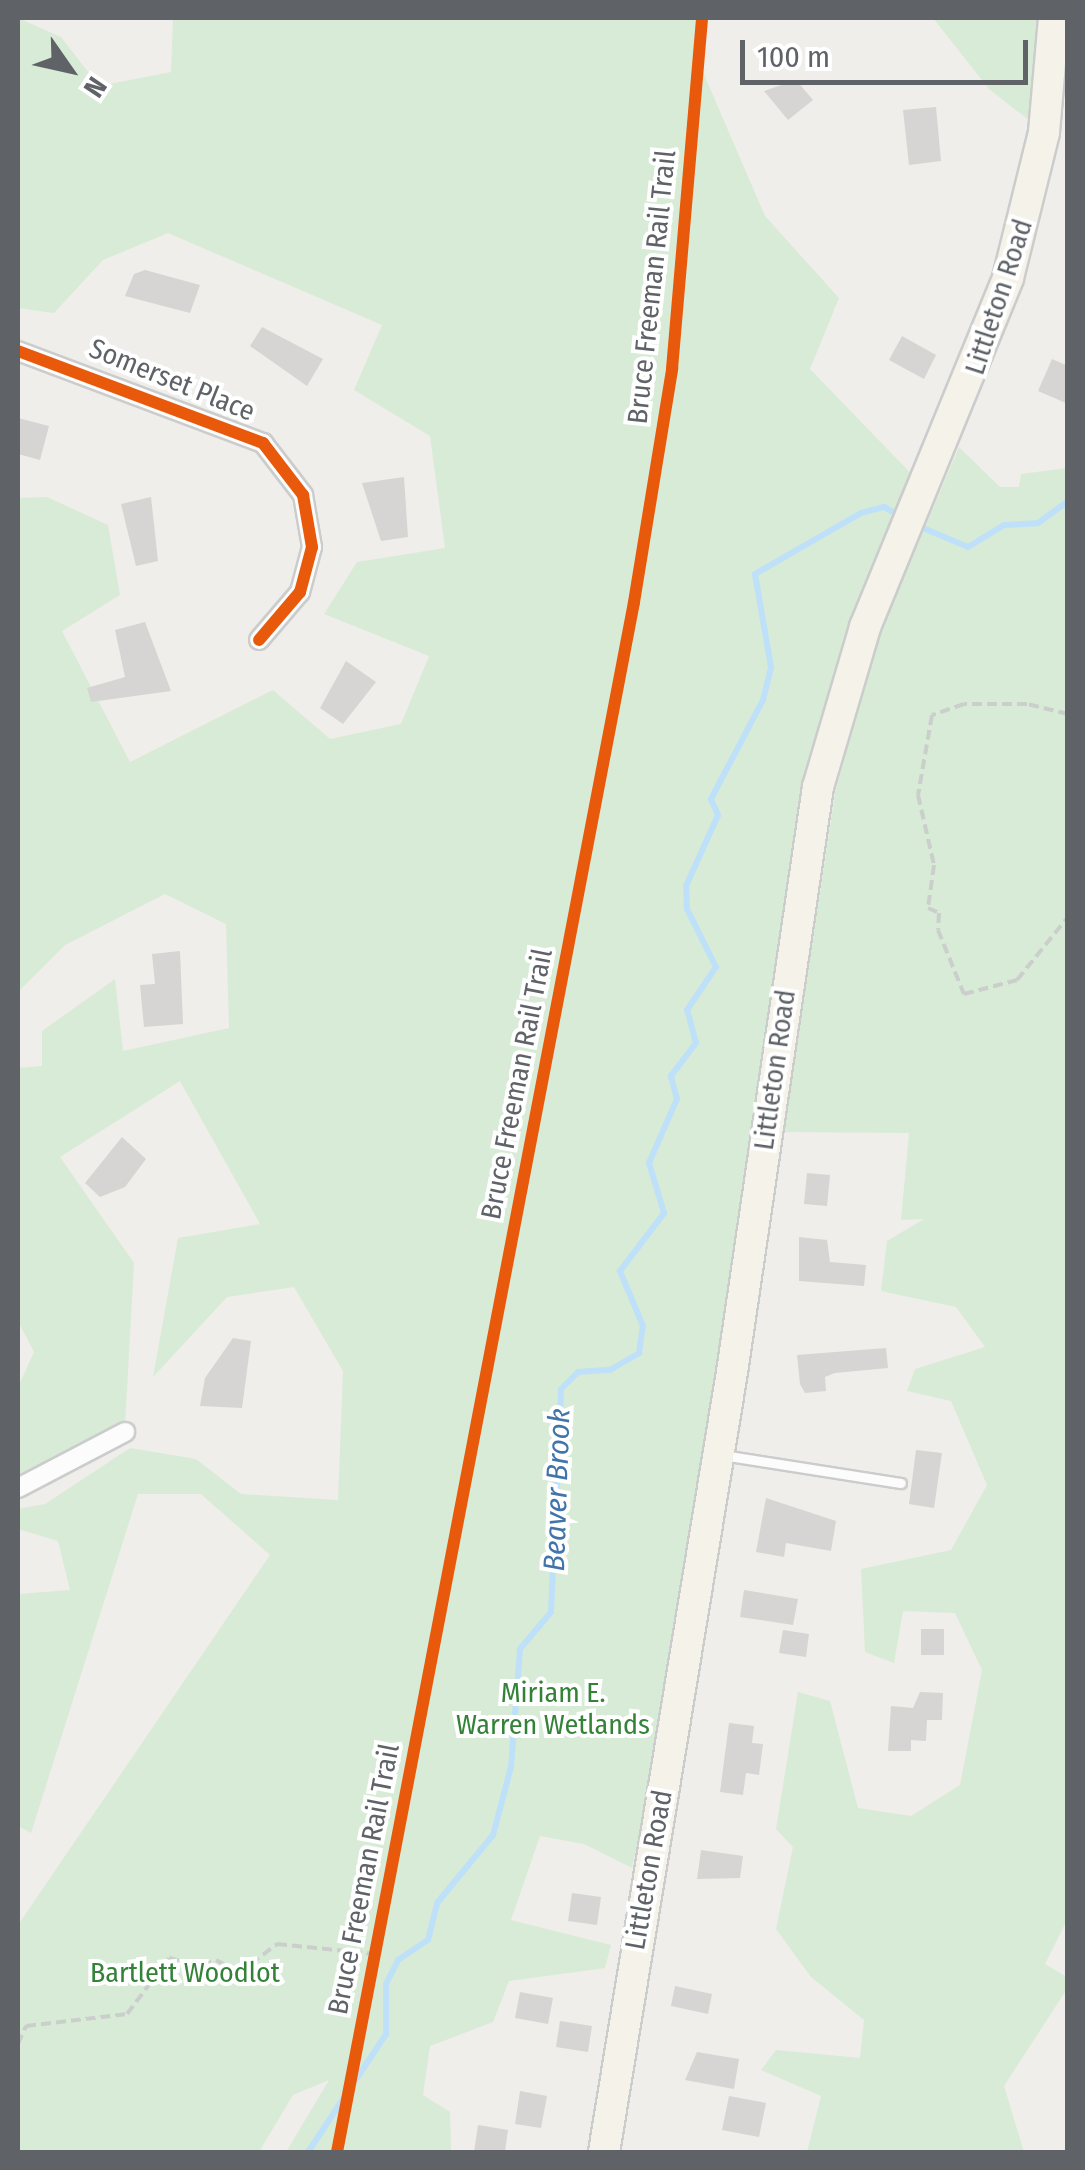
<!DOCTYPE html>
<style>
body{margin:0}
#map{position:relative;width:1085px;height:2170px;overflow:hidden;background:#efeeea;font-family:"Fira Sans Condensed",sans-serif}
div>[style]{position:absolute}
.green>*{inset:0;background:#d8ebd6}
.stream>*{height:6px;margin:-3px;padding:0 3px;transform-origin:3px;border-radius:3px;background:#bfe0f9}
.building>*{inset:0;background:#d6d5d3}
.path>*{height:4px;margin-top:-2px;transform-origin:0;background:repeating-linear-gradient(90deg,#cacfcc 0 10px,transparent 0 15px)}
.roads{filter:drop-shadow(2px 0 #cbcccc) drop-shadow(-2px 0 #cbcccc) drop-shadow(0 2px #cbcccc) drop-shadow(0 -2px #cbcccc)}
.lane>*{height:9px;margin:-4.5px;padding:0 4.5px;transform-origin:4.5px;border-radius:4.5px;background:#fdfcfc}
.street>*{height:18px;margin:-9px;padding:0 9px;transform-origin:9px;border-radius:9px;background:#fdfcfc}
.primary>*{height:30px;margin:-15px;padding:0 15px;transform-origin:15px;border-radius:15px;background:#f4f2e9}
.cycleway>*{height:12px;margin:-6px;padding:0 6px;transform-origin:6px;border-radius:6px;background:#e8590c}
span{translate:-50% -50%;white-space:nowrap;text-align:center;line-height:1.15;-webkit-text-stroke:8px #fff;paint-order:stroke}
.street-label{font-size:28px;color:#5f6368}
.park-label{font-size:28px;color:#348238}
.water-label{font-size:30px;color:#4174aa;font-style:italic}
.frame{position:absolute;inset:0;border:20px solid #5f6368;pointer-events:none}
.north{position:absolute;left:20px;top:20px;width:100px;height:100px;-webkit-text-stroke:8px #fff;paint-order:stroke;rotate:124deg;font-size:28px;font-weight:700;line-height:40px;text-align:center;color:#5f6368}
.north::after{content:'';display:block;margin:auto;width:35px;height:45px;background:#5f6368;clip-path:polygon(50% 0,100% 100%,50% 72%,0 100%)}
.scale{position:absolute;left:740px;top:40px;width:288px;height:45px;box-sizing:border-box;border:5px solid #5f6368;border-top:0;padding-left:12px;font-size:30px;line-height:35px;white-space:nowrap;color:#5f6368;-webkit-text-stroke:8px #fff;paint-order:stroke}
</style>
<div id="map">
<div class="green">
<i style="clip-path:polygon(18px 18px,61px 37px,99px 86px,171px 72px,173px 18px,702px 18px,700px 65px,765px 216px,839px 298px,810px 369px,925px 488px,846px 682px,650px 1856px,635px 1854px,632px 1868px,584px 1844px,540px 1836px,511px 1920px,611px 1945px,605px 1968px,509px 1981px,493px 2022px,430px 2046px,423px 2095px,450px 2112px,451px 2152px,286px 2152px,329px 2080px,293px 2095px,259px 2152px,18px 2152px,18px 1925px,270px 1555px,201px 1494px,138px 1494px,31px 1833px,18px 1826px,18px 1594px,70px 1590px,58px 1541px,18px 1529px,18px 1509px,45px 1504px,130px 1448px,196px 1459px,241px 1494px,338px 1500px,343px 1371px,294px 1287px,227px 1297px,153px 1377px,178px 1238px,260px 1224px,180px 1081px,60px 1157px,134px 1263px,125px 1425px,18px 1488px,18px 1387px,34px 1352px,18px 1321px,18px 1068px,42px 1066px,42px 1031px,115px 979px,123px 1051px,229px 1028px,226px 924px,165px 894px,65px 945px,18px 992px,18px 498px,47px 497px,108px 525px,120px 595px,62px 631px,130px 762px,273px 690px,330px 739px,401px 724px,429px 656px,324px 614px,357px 562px,445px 548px,430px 436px,354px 390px,382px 325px,168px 233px,103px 260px,54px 313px,18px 308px)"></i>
<i style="clip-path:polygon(933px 18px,1054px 18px,1044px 132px,989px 89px)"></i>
<i style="clip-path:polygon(959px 447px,1000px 487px,1019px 487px,1021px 474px,1067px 468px,1068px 1918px,1045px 1964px,1067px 1977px,1067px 1989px,1004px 2086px,1024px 2152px,807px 2152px,821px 2096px,761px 2070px,776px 2050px,860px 2058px,864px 2020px,811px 1977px,776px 1929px,793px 1847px,776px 1829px,798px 1692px,830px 1701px,858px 1808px,911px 1816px,960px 1785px,982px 1670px,955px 1613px,903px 1611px,894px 1663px,865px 1652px,861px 1569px,951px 1550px,987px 1485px,951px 1401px,907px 1391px,915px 1369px,985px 1347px,956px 1307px,881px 1291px,887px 1241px,924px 1219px,901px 1220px,909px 1133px,784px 1132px,835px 793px,878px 638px)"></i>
</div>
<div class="stream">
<i style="left:916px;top:525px;width:56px;rotate:22.9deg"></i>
<i style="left:968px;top:547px;width:42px;rotate:-31.4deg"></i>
<i style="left:1004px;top:525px;width:34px;rotate:-3deg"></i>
<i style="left:1038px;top:523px;width:37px;rotate:-36deg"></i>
<i style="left:308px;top:2152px;width:141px;rotate:-56.5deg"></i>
<i style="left:386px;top:2034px;width:50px;rotate:-90deg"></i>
<i style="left:386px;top:1984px;width:27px;rotate:-63deg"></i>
<i style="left:398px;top:1960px;width:36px;rotate:-34deg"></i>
<i style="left:428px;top:1940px;width:38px;rotate:-76deg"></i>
<i style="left:437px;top:1903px;width:88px;rotate:-50.5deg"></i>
<i style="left:493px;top:1835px;width:70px;rotate:-75.2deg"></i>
<i style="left:511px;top:1767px;width:118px;rotate:-85.6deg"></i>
<i style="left:520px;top:1649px;width:48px;rotate:-50deg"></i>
<i style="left:551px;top:1612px;width:223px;rotate:-87.4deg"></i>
<i style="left:561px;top:1389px;width:24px;rotate:-45deg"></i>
<i style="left:578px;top:1372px;width:32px;rotate:-4deg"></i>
<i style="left:610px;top:1370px;width:34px;rotate:-30deg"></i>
<i style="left:639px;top:1353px;width:27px;rotate:-82deg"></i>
<i style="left:643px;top:1326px;width:60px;rotate:-112.7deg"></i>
<i style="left:620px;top:1271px;width:73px;rotate:-52.8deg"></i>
<i style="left:664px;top:1213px;width:52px;rotate:-106.7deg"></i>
<i style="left:649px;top:1163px;width:70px;rotate:-66.4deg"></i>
<i style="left:677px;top:1099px;width:24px;rotate:-105deg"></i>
<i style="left:671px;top:1076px;width:41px;rotate:-52.9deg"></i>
<i style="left:696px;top:1043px;width:34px;rotate:-105deg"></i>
<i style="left:687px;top:1010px;width:52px;rotate:-56deg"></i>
<i style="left:716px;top:967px;width:65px;rotate:-116.6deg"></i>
<i style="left:687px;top:909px;width:23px;rotate:-92deg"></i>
<i style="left:686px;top:886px;width:78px;rotate:-65.7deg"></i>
<i style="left:718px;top:815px;width:17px;rotate:-114deg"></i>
<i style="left:711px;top:799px;width:112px;rotate:-62.3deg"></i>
<i style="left:763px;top:700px;width:34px;rotate:-76deg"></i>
<i style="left:771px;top:667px;width:94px;rotate:-99.8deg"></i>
<i style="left:755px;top:574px;width:122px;rotate:-29.9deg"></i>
<i style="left:861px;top:513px;width:24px;rotate:-15deg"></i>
<i style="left:884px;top:507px;width:19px;rotate:28deg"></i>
</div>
<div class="building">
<i style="clip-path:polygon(796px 80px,813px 100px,788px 120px,764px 91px)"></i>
<i style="clip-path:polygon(936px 107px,941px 161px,909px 165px,903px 110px)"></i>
<i style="clip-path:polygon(145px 270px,200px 285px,190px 313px,125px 296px,134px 274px)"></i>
<i style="clip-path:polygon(262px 327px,323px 359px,307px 386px,250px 346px)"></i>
<i style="clip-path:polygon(902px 336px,936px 355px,924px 379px,889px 360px)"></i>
<i style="clip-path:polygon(1052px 359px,1068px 366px,1068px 404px,1038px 391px)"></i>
<i style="clip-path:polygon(18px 418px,49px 426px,40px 460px,18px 454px)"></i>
<i style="clip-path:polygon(404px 477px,408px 537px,381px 541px,362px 483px)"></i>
<i style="clip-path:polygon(151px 497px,158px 561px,136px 566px,121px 504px)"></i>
<i style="clip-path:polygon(145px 622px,171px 691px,91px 702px,87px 688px,125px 677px,115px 630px)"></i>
<i style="clip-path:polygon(346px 661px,376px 682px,343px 724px,320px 708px)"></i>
<i style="clip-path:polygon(180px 951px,183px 1024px,144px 1027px,140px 985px,155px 984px,152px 954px)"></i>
<i style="clip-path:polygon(122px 1137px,146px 1159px,125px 1187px,100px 1197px,85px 1183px)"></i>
<i style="clip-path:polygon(807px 1173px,830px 1175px,827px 1206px,804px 1204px)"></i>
<i style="clip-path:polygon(799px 1237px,827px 1240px,830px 1262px,866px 1265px,864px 1286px,799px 1281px)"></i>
<i style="clip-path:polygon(233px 1338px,251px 1341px,242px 1408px,200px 1406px,205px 1378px)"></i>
<i style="clip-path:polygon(886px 1348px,888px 1368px,835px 1373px,825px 1377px,826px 1391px,805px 1393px,800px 1384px,797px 1355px)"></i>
<i style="clip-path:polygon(916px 1450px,942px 1453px,934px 1508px,909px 1504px)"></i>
<i style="clip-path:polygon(766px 1498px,836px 1521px,831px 1551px,786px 1543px,784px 1557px,756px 1552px)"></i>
<i style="clip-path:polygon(744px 1590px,798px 1599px,793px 1625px,740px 1617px)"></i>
<i style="clip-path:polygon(921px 1629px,944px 1629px,944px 1655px,921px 1655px)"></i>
<i style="clip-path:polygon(783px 1630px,809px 1634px,806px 1657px,779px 1653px)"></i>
<i style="clip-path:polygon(920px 1692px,943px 1693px,942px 1720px,927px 1720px,926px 1741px,911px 1740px,911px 1751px,888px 1751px,891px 1706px,913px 1708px)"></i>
<i style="clip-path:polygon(729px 1723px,754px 1726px,752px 1743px,763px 1744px,759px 1775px,746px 1773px,743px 1795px,720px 1792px)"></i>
<i style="clip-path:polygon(701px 1850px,743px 1856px,740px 1878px,697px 1879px)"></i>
<i style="clip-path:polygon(572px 1893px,601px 1897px,597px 1925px,568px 1921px)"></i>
<i style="clip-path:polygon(675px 1986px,712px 1994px,708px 2014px,671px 2006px)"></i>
<i style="clip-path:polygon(520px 1992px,553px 1998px,548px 2024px,515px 2018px)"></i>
<i style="clip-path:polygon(560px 2021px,592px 2026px,588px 2052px,556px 2047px)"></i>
<i style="clip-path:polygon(697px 2052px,739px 2059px,734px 2089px,685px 2080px)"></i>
<i style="clip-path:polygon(520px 2091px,547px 2096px,541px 2128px,515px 2124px)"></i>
<i style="clip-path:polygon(729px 2096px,766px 2103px,759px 2137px,722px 2130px)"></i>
<i style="clip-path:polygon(478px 2125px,508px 2130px,505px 2152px,474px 2152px)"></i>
</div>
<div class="path">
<i style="left:1068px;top:714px;width:42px;rotate:-166.3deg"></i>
<i style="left:1027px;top:704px;width:63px;rotate:180deg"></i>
<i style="left:964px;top:704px;width:34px;rotate:161deg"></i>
<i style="left:932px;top:715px;width:81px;rotate:99.9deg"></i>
<i style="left:918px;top:795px;width:72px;rotate:77.1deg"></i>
<i style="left:934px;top:865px;width:43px;rotate:97.9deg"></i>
<i style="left:928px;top:908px;width:12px;rotate:24deg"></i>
<i style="left:939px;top:913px;width:17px;rotate:93deg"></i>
<i style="left:938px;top:930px;width:69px;rotate:67.9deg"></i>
<i style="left:964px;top:994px;width:55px;rotate:-14.8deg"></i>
<i style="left:1017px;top:980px;width:81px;rotate:-51deg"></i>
<i style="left:18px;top:2044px;width:20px;rotate:-66deg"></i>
<i style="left:26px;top:2026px;width:102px;rotate:-6.8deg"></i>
<i style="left:127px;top:2014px;width:70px;rotate:-53.1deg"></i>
<i style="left:169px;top:1958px;width:34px;rotate:14deg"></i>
<i style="left:202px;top:1966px;width:15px;rotate:-23deg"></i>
<i style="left:216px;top:1960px;width:26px;rotate:29deg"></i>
<i style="left:239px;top:1973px;width:48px;rotate:-37.3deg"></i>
<i style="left:277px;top:1944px;width:99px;rotate:5.8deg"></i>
</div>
<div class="roads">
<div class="lane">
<i style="left:722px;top:1455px;width:181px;rotate:8.9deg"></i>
</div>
<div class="street">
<i style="left:18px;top:351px;width:262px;rotate:20.6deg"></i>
<i style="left:263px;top:443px;width:66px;rotate:52.4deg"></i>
<i style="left:303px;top:495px;width:53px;rotate:80.2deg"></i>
<i style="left:312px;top:547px;width:47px;rotate:104.9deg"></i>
<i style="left:300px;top:592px;width:63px;rotate:130.5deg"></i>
<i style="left:18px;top:1488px;width:121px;rotate:-27.6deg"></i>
</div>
<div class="primary">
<i style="left:604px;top:2152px;width:790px;rotate:-80.68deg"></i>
<i style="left:732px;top:1372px;width:591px;rotate:-81.64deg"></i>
<i style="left:818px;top:787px;width:167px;rotate:-73.6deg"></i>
<i style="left:865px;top:627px;width:377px;rotate:-67.7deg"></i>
<i style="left:1008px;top:278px;width:150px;rotate:-76.1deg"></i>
<i style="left:1044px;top:132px;width:114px;rotate:-85deg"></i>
</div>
</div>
<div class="cycleway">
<i style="left:18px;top:351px;width:262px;rotate:20.6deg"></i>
<i style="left:263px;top:443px;width:66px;rotate:52.4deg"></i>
<i style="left:303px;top:495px;width:53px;rotate:80.2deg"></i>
<i style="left:312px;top:547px;width:47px;rotate:104.9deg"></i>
<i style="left:300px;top:592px;width:63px;rotate:130.5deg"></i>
<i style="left:337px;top:2152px;width:1578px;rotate:-79.15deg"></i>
<i style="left:634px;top:602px;width:236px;rotate:-80.7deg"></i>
<i style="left:672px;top:369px;width:352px;rotate:-85.1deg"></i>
</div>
<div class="street-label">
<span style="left:652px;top:287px;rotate:-84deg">Bruce Freeman Rail Trail</span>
<span style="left:999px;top:297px;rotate:-72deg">Littleton Road</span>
<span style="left:172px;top:380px;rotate:22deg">Somerset Place</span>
<span style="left:775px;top:1070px;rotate:-82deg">Littleton Road</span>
<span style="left:517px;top:1084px;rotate:-79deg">Bruce Freeman Rail Trail</span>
<span style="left:649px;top:1870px;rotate:-80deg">Littleton Road</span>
<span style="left:364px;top:1879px;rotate:-79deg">Bruce Freeman Rail Trail</span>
</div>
<div class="park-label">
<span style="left:553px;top:1709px">Miriam E.<br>Warren Wetlands</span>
<span style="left:185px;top:1973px">Bartlett Woodlot</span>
</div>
<div class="water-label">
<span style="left:557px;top:1490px;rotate:-88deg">Beaver Brook</span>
</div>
<div class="frame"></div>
<div class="north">N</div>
<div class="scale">100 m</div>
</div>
